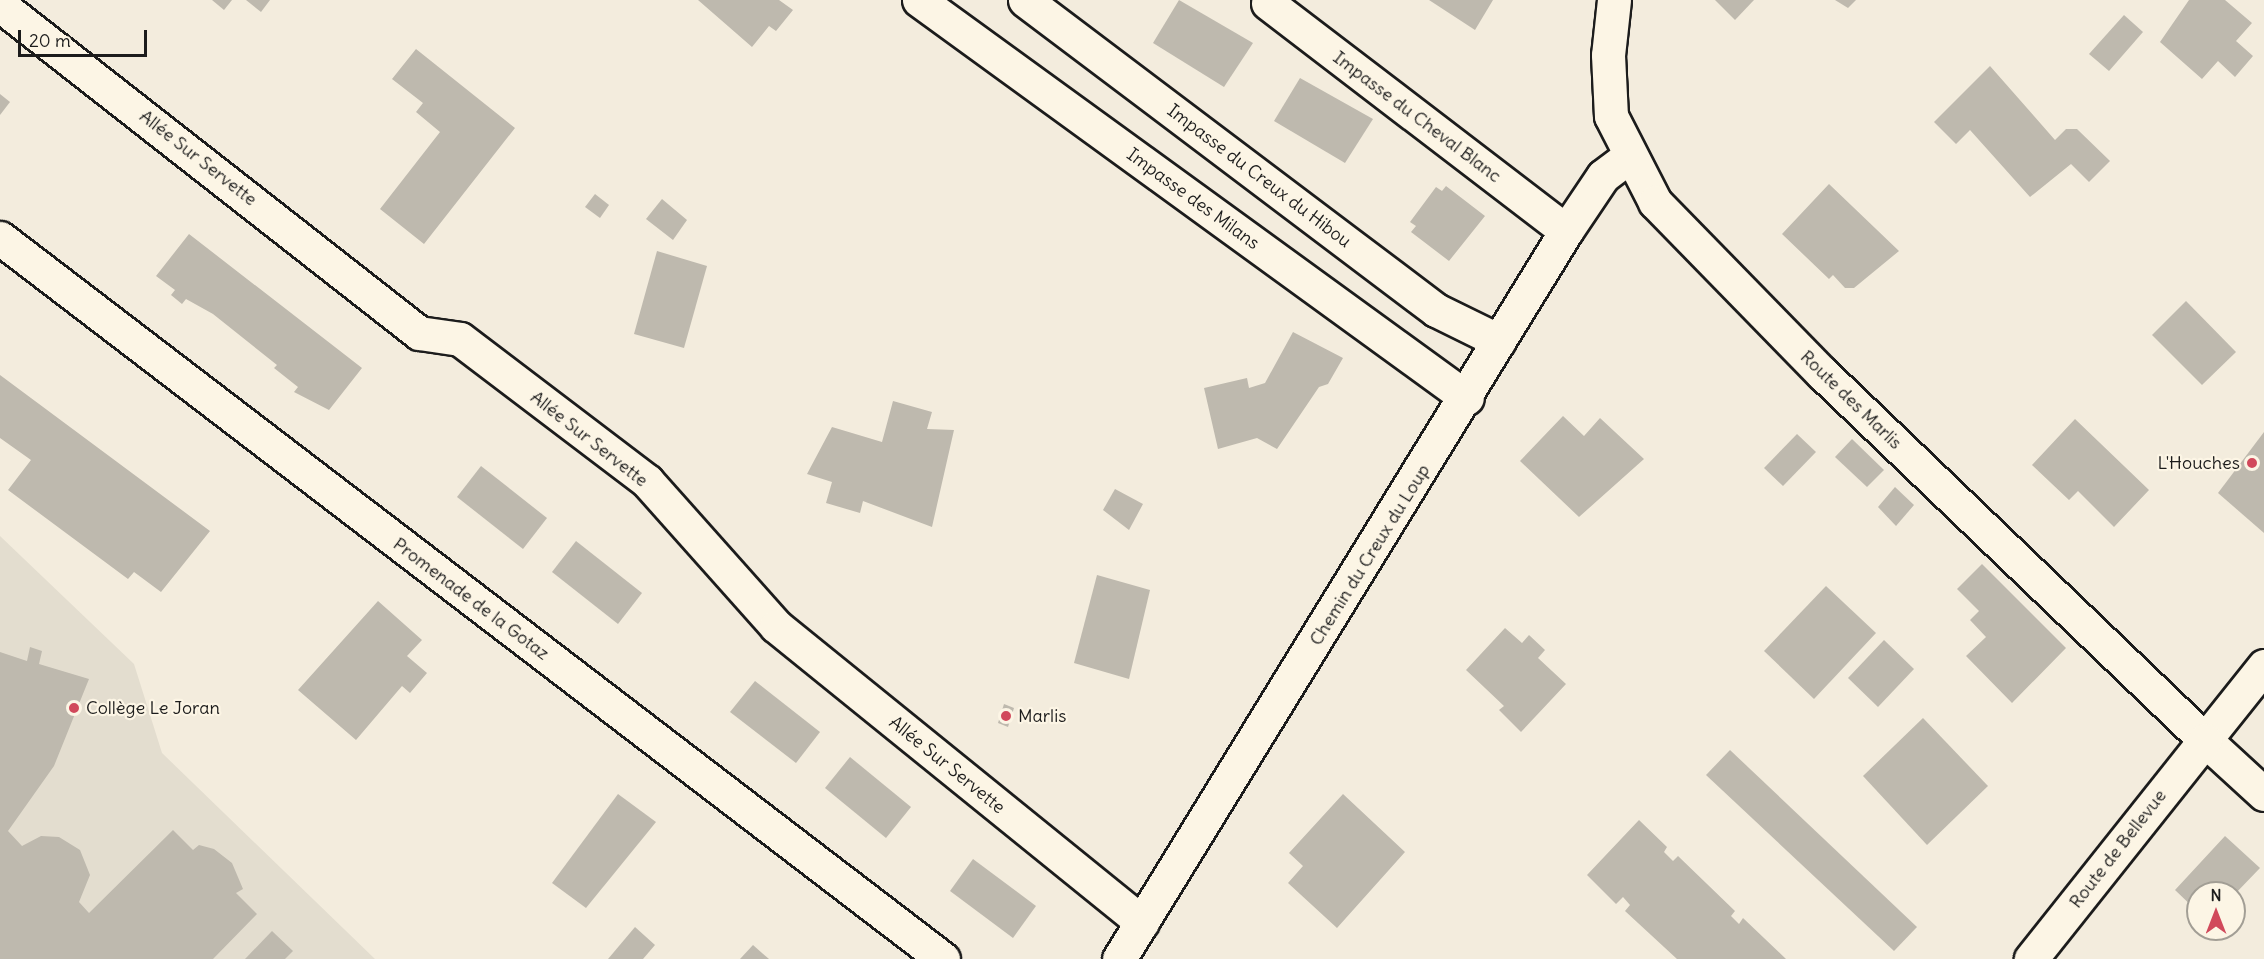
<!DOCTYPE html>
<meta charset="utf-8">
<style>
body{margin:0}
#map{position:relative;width:2264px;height:959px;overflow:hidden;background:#f3ecdd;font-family:Delius,sans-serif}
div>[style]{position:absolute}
.built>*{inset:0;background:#e3ddcf}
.building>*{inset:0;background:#beb9ae}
.roads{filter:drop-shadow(2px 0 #1c1c1c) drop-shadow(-2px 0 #1c1c1c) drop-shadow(0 2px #1c1c1c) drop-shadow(0 -2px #1c1c1c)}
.street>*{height:33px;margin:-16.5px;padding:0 16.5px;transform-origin:16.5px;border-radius:16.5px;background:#fcf5e5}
.secondary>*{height:33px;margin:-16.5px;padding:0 16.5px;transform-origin:16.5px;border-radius:16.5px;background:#fcf5e5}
.dots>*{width:16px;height:16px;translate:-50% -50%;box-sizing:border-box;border:3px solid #fcf5e5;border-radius:50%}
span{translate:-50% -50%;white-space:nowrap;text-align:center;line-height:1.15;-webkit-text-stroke:4.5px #fcf5e5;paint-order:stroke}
.street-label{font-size:18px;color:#1c1c1c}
.poi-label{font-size:18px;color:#1c1c1c}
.right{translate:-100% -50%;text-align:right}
.left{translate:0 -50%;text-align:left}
.north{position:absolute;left:2186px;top:881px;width:60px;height:60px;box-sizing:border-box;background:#fcf5e5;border:2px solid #a29e95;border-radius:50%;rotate:0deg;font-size:16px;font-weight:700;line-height:24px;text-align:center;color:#1c1c1c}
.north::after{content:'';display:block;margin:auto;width:21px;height:27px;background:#d1495b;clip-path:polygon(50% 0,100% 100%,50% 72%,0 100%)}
.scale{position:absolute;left:18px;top:30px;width:129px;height:27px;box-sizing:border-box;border:3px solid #1c1c1c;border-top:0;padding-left:8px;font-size:18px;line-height:21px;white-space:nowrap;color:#1c1c1c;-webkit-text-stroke:4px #fcf5e5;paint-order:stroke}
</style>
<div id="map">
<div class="built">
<i style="clip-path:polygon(0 536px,134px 664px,162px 753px,375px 959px,0 959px)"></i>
</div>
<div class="building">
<i style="clip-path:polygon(212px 0,232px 0,224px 10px)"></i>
<i style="clip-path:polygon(246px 0,270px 0,261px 12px)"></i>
<i style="clip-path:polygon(698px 0,779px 0,793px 10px,776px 31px,769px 26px,752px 47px)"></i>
<i style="clip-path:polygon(1179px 0,1253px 43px,1224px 87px,1153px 43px)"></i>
<i style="clip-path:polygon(1429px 0,1493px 0,1475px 30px)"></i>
<i style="clip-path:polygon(1715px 0,1754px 0,1735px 20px)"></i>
<i style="clip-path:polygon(1835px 0,1856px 0,1848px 8px)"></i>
<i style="clip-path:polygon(2189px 0,2225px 0,2252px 23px,2236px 41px,2253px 56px,2235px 77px,2218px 61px,2202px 79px,2160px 42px)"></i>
<i style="clip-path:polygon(2124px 15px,2143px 32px,2109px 71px,2089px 54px)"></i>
<i style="clip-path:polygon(416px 49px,515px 128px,424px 244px,380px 209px,440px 132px,416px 112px,423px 103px,392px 79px)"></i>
<i style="clip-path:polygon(1990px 66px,2055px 140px,2066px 129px,2077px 129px,2110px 161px,2089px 182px,2071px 164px,2030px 197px,1970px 130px,1956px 144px,1934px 122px)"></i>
<i style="clip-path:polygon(1300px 78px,1373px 119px,1345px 163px,1274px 121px)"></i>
<i style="clip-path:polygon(0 94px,10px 102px,0 115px)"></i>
<i style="clip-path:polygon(1829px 184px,1899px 251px,1854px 288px,1845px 288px,1833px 275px,1829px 279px,1782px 234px)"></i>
<i style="clip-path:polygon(1446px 186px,1485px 216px,1449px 261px,1411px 232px,1416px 226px,1410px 222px,1436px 187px,1442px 191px)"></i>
<i style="clip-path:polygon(595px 194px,609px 205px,600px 218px,585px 207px)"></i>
<i style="clip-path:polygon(662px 199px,687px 220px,673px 240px,646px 219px)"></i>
<i style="clip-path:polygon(189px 234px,362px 368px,329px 410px,294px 392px,298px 387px,274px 368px,277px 365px,213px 314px,186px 299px,182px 304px,171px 295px,175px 290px,156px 276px)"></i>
<i style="clip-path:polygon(657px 251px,707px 266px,684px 348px,634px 334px)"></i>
<i style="clip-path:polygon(2186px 301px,2236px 352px,2202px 385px,2152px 335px)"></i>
<i style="clip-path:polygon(1293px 332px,1343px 358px,1328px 384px,1319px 387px,1277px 449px,1257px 438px,1218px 449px,1204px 388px,1247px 378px,1249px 388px,1265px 383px)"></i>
<i style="clip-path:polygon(0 375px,210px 531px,161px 592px,134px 572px,128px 579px,8px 490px,31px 460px,0 438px)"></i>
<i style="clip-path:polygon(893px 401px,932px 412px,927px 429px,954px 430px,932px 527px,863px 501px,860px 513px,826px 503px,832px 482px,807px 474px,832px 427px,882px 442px)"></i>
<i style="clip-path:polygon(1563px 416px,1584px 436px,1600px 418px,1644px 459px,1579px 517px,1520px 461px)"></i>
<i style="clip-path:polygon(2075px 419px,2149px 490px,2114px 527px,2078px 491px,2069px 500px,2032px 465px)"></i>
<i style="clip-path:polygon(2264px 432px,2264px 533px,2218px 493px)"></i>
<i style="clip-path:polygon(1797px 434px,1816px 452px,1783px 486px,1764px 468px)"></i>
<i style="clip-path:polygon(1852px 439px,1884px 470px,1867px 487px,1835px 457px)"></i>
<i style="clip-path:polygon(481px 466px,547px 518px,523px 549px,457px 497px)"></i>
<i style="clip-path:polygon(1895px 487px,1914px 505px,1896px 526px,1878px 507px)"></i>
<i style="clip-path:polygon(1115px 489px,1143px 504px,1129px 530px,1103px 510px)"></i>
<i style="clip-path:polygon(576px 541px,642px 593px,618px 624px,552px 572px)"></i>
<i style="clip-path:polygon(1982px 564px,2066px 648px,2012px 703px,1966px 656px,1986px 637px,1970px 620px,1979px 611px,1957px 589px)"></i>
<i style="clip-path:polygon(1097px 575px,1150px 590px,1129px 679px,1074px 663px)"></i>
<i style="clip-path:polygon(1826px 586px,1876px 633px,1814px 699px,1764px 651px)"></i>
<i style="clip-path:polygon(378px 601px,422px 640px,407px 656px,427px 673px,410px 693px,402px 686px,356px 740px,298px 690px)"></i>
<i style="clip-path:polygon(1505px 628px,1522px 643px,1529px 635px,1545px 650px,1538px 658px,1566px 684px,1521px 732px,1499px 710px,1504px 706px,1466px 670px)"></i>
<i style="clip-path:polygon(1884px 640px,1914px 669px,1878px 707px,1848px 678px)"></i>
<i style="clip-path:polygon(30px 647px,42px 651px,39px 664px,89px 679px,54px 766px,8px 831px,22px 846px,41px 836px,59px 837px,80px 850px,90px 875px,79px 902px,89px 913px,173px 830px,193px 850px,199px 845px,214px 849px,232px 863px,243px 889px,236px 893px,257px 914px,213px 959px,0 959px,0 652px,27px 661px)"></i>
<i style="clip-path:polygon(755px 681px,820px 732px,796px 763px,730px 712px)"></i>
<i style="clip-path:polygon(1004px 704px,1014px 708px,1008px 727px,998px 723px)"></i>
<i style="clip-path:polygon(1923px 718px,1988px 786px,1927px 845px,1863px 776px)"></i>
<i style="clip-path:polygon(1730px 750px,1917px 927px,1894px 951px,1706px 775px)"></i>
<i style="clip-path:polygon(850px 757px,911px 807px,886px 838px,825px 788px)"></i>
<i style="clip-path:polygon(618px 794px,656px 822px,586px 908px,552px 883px)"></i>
<i style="clip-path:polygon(1343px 794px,1405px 852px,1337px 928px,1288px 883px,1303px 866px,1289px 853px)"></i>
<i style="clip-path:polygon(1639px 820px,1667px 847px,1664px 852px,1673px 861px,1678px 856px,1735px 911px,1731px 916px,1739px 924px,1743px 918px,1786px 959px,1677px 959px,1625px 911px,1630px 905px,1623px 897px,1616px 904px,1587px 875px)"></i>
<i style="clip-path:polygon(2225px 836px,2260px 868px,2234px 895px,2198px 893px,2198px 912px,2175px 890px)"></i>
<i style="clip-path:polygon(973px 859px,1036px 906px,1013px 938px,950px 891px)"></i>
<i style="clip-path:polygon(635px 927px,655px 945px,643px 959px,608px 959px)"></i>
<i style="clip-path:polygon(272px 931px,293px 951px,285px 959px,245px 959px)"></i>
<i style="clip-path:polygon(753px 945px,769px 959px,740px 959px)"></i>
</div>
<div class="roads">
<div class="street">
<i style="left:919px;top:0;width:677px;rotate:35.99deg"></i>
<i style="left:1025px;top:0;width:515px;rotate:37.03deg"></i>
<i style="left:1436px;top:310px;width:70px;rotate:26.2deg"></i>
<i style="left:1268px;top:3px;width:375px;rotate:37.4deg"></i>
<i style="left:0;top:5px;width:532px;rotate:38.05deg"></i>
<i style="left:419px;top:333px;width:41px;rotate:8.3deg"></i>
<i style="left:460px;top:339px;width:235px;rotate:37.2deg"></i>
<i style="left:647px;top:481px;width:194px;rotate:48.3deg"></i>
<i style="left:776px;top:626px;width:471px;rotate:39deg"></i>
<i style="left:0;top:238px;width:1187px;rotate:37.4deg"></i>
<i style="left:2264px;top:666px;width:95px;rotate:128.6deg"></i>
<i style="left:2205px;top:740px;width:80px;rotate:42.5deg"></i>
<i style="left:1119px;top:959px;width:854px;rotate:-58.45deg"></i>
<i style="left:1566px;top:231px;width:66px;rotate:-56.1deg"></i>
<i style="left:1603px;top:176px;width:31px;rotate:-37deg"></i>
</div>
<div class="secondary">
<i style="left:1614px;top:0;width:55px;rotate:96.2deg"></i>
<i style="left:1608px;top:55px;width:61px;rotate:87.2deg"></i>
<i style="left:1611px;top:116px;width:97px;rotate:62.9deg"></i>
<i style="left:1655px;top:202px;width:239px;rotate:45.7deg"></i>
<i style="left:1822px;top:373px;width:530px;rotate:43.78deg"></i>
<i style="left:2205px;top:740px;width:280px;rotate:128.5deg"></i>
</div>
</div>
<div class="dots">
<i style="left:2252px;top:463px;background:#d1495b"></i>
<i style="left:74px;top:708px;background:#d1495b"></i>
<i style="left:1006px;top:716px;background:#d1495b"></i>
</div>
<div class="street-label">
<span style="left:1417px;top:117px;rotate:37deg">Impasse du Cheval Blanc</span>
<span style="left:198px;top:158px;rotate:38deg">Allée Sur Servette</span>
<span style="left:1259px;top:176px;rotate:37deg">Impasse du Creux du Hibou</span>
<span style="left:1193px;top:199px;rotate:36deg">Impasse des Milans</span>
<span style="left:1851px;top:400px;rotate:44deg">Route des Marlis</span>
<span style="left:589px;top:439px;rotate:38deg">Allée Sur Servette</span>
<span style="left:1370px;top:555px;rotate:-58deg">Chemin du Creux du Loup</span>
<span style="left:471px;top:599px;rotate:37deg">Promenade de la Gotaz</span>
<span style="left:947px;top:765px;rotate:39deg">Allée Sur Servette</span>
<span style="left:2118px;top:849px;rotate:-52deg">Route de Bellevue</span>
</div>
<div class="poi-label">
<span class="right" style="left:2240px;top:463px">L'Houches</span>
<span class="left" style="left:86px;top:708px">Collège Le Joran</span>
<span class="left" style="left:1018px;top:716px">Marlis</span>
</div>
<div class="north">N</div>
<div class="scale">20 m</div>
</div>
